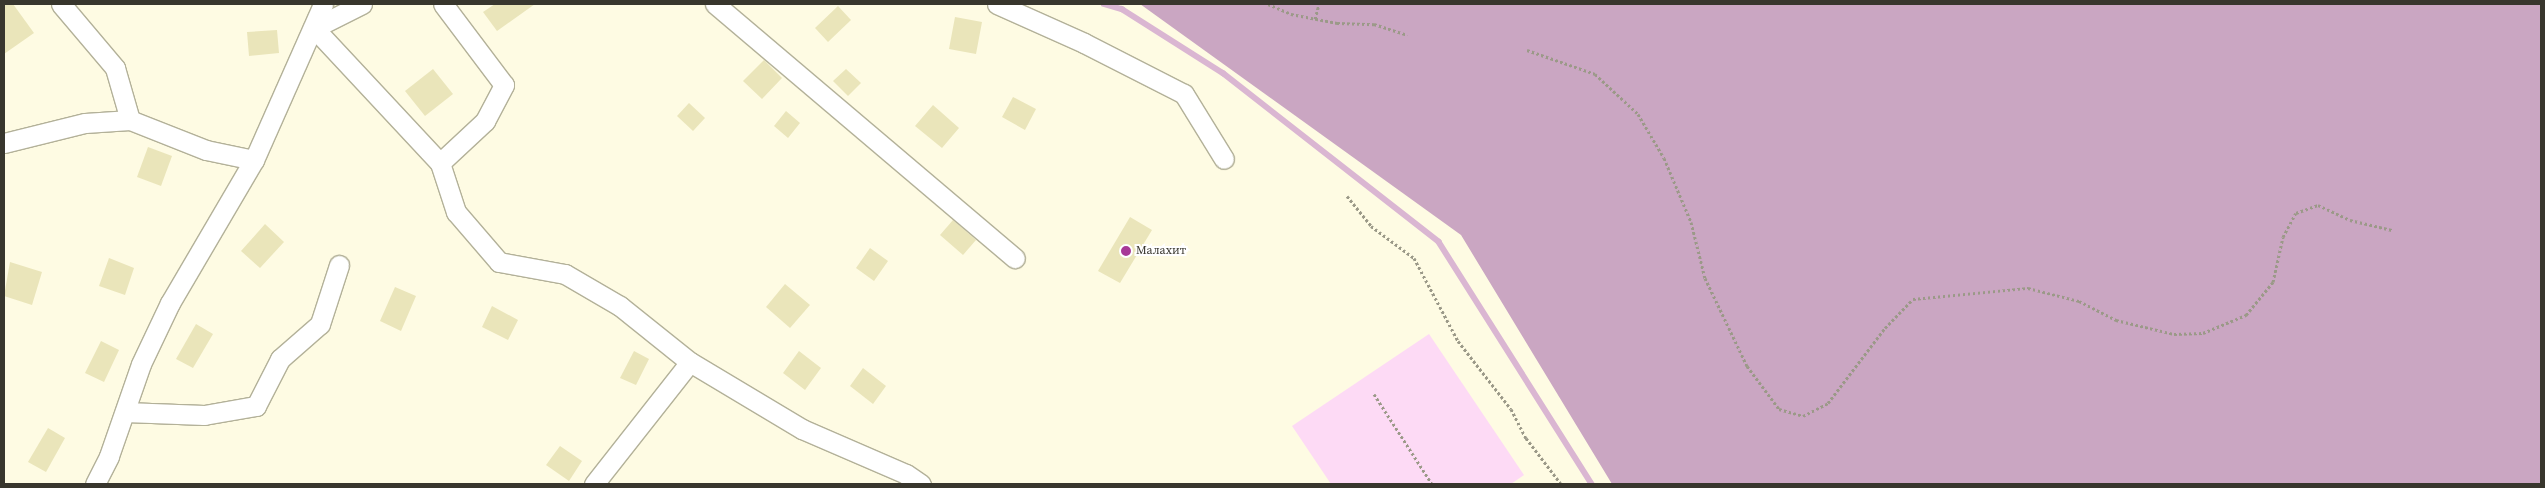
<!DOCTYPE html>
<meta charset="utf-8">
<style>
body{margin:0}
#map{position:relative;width:2545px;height:488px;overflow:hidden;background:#fefbe3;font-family:"Source Serif 4",serif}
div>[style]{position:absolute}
.green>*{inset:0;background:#fddaf5}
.forest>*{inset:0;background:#caa6c2}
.stream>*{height:5.5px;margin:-2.75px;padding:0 2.75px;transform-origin:2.75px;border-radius:2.75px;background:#dab6d2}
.building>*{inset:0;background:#eae5ba}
.path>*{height:3px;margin-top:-1.5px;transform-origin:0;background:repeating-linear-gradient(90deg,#9b9988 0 2.5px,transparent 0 5px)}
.roads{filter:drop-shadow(1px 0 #b3b199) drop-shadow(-1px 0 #b3b199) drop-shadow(0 1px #b3b199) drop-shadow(0 -1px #b3b199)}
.minor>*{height:19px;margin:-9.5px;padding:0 9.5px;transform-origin:9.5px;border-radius:9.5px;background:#fff}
.dots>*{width:14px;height:14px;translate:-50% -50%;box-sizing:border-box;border:2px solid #fff;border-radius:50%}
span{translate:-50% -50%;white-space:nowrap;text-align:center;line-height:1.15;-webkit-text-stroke:4px #fff;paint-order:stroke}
.poi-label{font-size:12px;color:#38362d}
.left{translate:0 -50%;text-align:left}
.frame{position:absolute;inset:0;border:5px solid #38362d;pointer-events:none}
</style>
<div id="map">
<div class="green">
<i style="clip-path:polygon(1429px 334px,1524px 475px,1511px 484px,1331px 484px,1292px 426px)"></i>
</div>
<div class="forest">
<i style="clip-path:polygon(1140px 4px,2541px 4px,2541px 484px,1612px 484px,1461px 235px)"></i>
</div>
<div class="stream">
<i style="left:1104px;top:4px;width:19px;rotate:16deg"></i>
<i style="left:1122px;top:9px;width:120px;rotate:32.4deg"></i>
<i style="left:1223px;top:73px;width:274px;rotate:38deg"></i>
<i style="left:1439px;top:242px;width:286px;rotate:57.7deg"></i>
</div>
<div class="building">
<i style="clip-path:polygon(4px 4px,13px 4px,34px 33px,4px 54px)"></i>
<i style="clip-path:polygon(495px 4px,535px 4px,497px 31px,483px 12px)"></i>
<i style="clip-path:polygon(838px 6px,851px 20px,828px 42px,815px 28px)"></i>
<i style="clip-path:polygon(955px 17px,982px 22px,976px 54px,949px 49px)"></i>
<i style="clip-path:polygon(277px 30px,279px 53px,249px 56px,247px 32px)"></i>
<i style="clip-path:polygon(764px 60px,782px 78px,762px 99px,743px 81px)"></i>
<i style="clip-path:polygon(433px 69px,453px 94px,425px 116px,405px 91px)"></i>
<i style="clip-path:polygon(846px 69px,861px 83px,848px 96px,833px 81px)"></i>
<i style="clip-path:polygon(1013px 97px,1036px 109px,1025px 130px,1002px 117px)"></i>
<i style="clip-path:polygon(689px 103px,705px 118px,693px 131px,677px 116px)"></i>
<i style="clip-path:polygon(933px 105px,959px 128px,942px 148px,915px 126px)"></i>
<i style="clip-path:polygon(786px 111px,800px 123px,788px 138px,774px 126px)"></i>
<i style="clip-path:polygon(148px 147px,172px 156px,161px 186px,137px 177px)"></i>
<i style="clip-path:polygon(1130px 217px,1152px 230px,1120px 283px,1098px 271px)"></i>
<i style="clip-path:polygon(953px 220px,976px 240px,963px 255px,940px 235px)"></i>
<i style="clip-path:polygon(265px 224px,284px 242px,260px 268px,241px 251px)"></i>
<i style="clip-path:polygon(870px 248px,888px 261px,874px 281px,856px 268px)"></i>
<i style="clip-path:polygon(109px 258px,134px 268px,125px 295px,99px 286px)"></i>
<i style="clip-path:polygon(10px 262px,42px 272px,32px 305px,4px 296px)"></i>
<i style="clip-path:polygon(785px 284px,810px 305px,790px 328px,766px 307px)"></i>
<i style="clip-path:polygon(395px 287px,416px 296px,401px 331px,380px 321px)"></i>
<i style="clip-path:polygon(492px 306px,518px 320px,508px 340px,482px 327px)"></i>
<i style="clip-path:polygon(196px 324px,213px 334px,193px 368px,176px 359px)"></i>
<i style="clip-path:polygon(101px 341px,119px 350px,104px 382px,85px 373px)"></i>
<i style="clip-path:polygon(634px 351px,649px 359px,636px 385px,620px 378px)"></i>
<i style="clip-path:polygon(799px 351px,821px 368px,805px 390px,783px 373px)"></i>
<i style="clip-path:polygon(863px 368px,886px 386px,873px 404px,850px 386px)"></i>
<i style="clip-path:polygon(48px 428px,65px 438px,46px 472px,28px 462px)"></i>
<i style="clip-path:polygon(560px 446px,582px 461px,569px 481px,546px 465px)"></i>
</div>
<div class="path">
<i style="left:1268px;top:4px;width:25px;rotate:23deg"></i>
<i style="left:1291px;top:14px;width:47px;rotate:11.1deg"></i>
<i style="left:1337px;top:23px;width:37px;rotate:2deg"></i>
<i style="left:1374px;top:24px;width:35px;rotate:18deg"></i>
<i style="left:1315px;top:19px;width:16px;rotate:-75deg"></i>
<i style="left:1527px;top:50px;width:72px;rotate:19.4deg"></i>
<i style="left:1595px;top:74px;width:59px;rotate:42.9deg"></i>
<i style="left:1638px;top:114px;width:51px;rotate:59.4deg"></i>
<i style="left:1664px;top:158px;width:69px;rotate:67.1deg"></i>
<i style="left:1691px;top:222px;width:58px;rotate:76deg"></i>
<i style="left:1705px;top:278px;width:98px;rotate:64.5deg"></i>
<i style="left:1747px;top:366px;width:54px;rotate:53.3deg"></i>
<i style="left:1779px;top:409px;width:25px;rotate:16deg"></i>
<i style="left:1803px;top:416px;width:28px;rotate:-27deg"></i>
<i style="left:1828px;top:403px;width:94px;rotate:-52.8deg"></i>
<i style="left:1885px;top:328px;width:40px;rotate:-46deg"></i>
<i style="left:1913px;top:299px;width:116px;rotate:-5.5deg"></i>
<i style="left:2028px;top:288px;width:53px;rotate:14.3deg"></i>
<i style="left:2079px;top:301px;width:42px;rotate:27.2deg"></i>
<i style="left:2116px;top:320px;width:60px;rotate:13.6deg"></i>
<i style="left:2174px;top:334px;width:29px;rotate:-2deg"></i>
<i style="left:2203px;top:333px;width:47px;rotate:-22.7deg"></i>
<i style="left:2246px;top:315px;width:43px;rotate:-50.7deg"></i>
<i style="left:2273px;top:282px;width:46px;rotate:-77.5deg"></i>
<i style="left:2283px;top:237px;width:27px;rotate:-62deg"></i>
<i style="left:2296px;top:213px;width:23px;rotate:-20deg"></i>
<i style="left:2318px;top:205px;width:35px;rotate:25deg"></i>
<i style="left:2350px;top:220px;width:43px;rotate:13.4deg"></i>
<i style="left:1347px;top:196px;width:38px;rotate:51deg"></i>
<i style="left:1371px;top:226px;width:54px;rotate:36.7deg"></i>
<i style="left:1414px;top:258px;width:94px;rotate:62.1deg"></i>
<i style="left:1458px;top:341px;width:86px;rotate:52.1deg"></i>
<i style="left:1511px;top:409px;width:33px;rotate:63deg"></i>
<i style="left:1526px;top:438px;width:58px;rotate:52.7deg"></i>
<i style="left:1374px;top:394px;width:107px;rotate:57.2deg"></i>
</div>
<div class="roads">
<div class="minor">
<i style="left:61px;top:4px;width:84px;rotate:49.8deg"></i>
<i style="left:115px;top:68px;width:54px;rotate:73.9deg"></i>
<i style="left:130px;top:120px;width:82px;rotate:21.5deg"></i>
<i style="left:206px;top:150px;width:49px;rotate:11.8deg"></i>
<i style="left:362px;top:4px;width:54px;rotate:153.4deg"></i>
<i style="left:314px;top:28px;width:185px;rotate:47deg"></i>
<i style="left:440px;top:163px;width:52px;rotate:71.9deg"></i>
<i style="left:456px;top:212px;width:66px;rotate:49.3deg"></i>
<i style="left:499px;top:262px;width:67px;rotate:10.3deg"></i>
<i style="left:565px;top:274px;width:64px;rotate:30.2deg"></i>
<i style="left:620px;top:306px;width:90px;rotate:38.7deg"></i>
<i style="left:690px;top:362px;width:131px;rotate:30.9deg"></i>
<i style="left:802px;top:429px;width:113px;rotate:23.4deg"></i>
<i style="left:906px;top:474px;width:18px;rotate:34deg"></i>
<i style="left:715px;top:4px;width:393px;rotate:40.3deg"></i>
<i style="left:997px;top:4px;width:95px;rotate:24.1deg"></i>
<i style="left:1084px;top:43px;width:112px;rotate:27deg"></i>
<i style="left:1184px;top:94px;width:76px;rotate:58.4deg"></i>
<i style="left:4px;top:143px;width:83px;rotate:-13.9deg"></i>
<i style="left:85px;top:123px;width:45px;rotate:-3.8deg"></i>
<i style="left:440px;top:163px;width:62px;rotate:-43deg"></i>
<i style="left:485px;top:121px;width:41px;rotate:-62.2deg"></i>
<i style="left:504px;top:85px;width:101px;rotate:-127deg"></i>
<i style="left:125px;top:412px;width:79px;rotate:2.2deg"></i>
<i style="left:204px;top:415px;width:53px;rotate:-9.8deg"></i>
<i style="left:256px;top:406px;width:53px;rotate:-62.9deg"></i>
<i style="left:280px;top:359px;width:53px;rotate:-41.2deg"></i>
<i style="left:320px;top:324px;width:62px;rotate:-72.1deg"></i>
<i style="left:95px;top:484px;width:31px;rotate:-63deg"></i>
<i style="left:109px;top:456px;width:97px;rotate:-70.8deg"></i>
<i style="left:141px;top:364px;width:68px;rotate:-64.6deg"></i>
<i style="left:170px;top:303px;width:166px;rotate:-59.6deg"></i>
<i style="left:254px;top:160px;width:171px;rotate:-66.1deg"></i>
<i style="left:594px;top:484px;width:155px;rotate:-51.8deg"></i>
</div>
</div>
<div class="dots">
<i style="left:1126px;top:251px;background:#a73897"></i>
</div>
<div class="poi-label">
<span class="left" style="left:1136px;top:251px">Малахит</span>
</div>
<div class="frame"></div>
</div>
